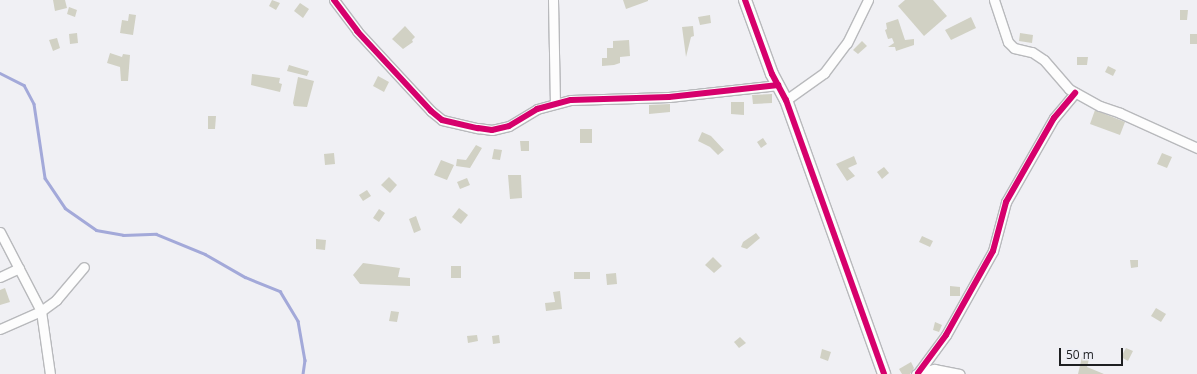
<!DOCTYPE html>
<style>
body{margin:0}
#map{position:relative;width:1197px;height:374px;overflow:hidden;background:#f0f0f4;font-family:"Open Sans",sans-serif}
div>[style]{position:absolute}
.stream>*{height:2.5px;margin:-1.25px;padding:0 1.25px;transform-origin:1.25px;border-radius:1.25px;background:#a3a9d9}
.building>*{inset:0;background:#d1d1c4}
.roads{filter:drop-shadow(1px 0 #b8b9bc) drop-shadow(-1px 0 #b8b9bc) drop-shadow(0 1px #b8b9bc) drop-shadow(0 -1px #b8b9bc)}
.minor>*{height:9px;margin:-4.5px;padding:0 4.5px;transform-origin:4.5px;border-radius:4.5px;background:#fdfdfd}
.tertiary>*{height:12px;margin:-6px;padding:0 6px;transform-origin:6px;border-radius:6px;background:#fdfdfd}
.cycleway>*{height:6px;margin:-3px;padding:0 3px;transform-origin:3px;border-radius:3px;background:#d6006c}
span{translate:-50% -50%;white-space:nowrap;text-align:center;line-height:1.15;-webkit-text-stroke:4px #eeeff6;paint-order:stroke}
.scale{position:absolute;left:1059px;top:348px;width:64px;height:18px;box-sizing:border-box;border:2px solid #1e1f21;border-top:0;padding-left:5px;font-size:12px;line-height:14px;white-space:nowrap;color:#1e1f21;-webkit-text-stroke:3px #eeeff6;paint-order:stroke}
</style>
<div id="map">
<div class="stream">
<i style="left:0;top:73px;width:27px;rotate:27deg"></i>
<i style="left:24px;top:85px;width:21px;rotate:62deg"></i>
<i style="left:34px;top:104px;width:75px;rotate:81.5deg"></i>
<i style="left:45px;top:178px;width:36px;rotate:56deg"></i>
<i style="left:65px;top:208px;width:38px;rotate:35deg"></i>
<i style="left:96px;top:230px;width:27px;rotate:10deg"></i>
<i style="left:123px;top:235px;width:33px;rotate:-2deg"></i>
<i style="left:156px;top:234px;width:53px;rotate:22.2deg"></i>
<i style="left:205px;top:254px;width:46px;rotate:29.9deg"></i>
<i style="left:245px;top:277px;width:38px;rotate:22deg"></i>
<i style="left:280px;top:291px;width:35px;rotate:59deg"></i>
<i style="left:298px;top:321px;width:40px;rotate:80deg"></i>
<i style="left:305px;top:360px;width:14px;rotate:98deg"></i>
</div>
<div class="building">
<i style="clip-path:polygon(53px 0,65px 0,67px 8px,55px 11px)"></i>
<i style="clip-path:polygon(272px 0,280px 3px,276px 10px,269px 6px)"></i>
<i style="clip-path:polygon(623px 0,648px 0,648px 1px,626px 9px)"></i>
<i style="clip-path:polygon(905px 0,933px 0,947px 16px,924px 36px,898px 6px)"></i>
<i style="clip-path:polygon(300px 3px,309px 9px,303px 18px,294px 11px)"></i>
<i style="clip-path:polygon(69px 7px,77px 10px,75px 17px,67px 14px)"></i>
<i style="clip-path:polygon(1180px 10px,1188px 10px,1187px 20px,1180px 20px)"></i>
<i style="clip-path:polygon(129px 14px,136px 15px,133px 35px,120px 33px,122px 20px,128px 21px)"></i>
<i style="clip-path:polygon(710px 15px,711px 23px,700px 25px,698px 17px)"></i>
<i style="clip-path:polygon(971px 17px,976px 28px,951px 40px,945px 30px)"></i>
<i style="clip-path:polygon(898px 19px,905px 40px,914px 39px,914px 45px,896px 51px,895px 47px,888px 47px,894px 43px,892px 38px,888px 39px,885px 30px,887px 29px,886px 23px)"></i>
<i style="clip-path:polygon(405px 26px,415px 37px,412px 40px,413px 42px,403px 49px,392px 39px)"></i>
<i style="clip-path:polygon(693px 26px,694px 36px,691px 37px,686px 57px,682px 27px)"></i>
<i style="clip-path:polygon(77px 33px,78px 43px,70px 44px,69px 34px)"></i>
<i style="clip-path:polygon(1020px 33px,1033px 35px,1032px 43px,1019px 41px)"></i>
<i style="clip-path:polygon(1190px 34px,1197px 34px,1197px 44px,1190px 44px)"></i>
<i style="clip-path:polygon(57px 38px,60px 48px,53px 51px,49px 40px)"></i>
<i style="clip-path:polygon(629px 40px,630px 56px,620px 57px,620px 63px,614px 65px,602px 66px,602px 58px,607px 58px,607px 48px,613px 48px,613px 41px)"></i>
<i style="clip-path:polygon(862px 41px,867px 46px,858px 54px,853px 50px)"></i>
<i style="clip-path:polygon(110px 53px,122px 57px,123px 54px,130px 55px,128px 81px,121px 81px,120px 67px,107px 63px)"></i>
<i style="clip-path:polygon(1077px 57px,1088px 57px,1087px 65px,1077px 65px)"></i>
<i style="clip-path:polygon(289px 65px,309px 71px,307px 76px,287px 71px)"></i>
<i style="clip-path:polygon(1108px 66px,1116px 70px,1113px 76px,1105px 72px)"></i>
<i style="clip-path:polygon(252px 74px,280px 78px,279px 83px,282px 84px,280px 92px,251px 85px)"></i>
<i style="clip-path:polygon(378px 76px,389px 82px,384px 92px,373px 86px)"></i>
<i style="clip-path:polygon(298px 77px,314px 81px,307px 107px,294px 106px,293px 103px)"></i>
<i style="clip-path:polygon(772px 94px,772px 103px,753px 104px,752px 95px)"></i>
<i style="clip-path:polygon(731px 102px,744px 102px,744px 115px,731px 114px)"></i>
<i style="clip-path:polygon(670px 104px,670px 112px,649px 114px,649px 105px)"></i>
<i style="clip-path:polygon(1095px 110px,1125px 122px,1120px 135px,1090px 124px)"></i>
<i style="clip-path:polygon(208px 116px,216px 116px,215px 129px,208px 129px)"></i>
<i style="clip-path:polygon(580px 129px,592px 129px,592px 143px,580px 143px)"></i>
<i style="clip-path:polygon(702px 132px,711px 136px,724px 150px,718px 155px,710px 147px,698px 141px)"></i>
<i style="clip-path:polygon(763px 138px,767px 144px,761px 148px,757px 142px)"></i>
<i style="clip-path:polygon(520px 141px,529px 141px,529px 151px,521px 151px)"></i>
<i style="clip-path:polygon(476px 145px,482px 148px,470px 168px,456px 166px,457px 159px,466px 160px)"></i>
<i style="clip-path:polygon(494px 149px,502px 150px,500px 160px,492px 159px)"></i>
<i style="clip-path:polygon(334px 153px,335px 164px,325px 165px,324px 154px)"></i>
<i style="clip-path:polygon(1162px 153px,1172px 157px,1167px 168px,1157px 164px)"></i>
<i style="clip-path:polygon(854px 156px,857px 164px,848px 168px,855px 176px,847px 181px,836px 164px)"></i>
<i style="clip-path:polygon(441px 160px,454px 165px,447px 180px,434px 175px)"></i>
<i style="clip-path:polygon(884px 167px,889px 173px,882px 179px,877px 172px)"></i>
<i style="clip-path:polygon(508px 175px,521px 175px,522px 198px,510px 199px)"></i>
<i style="clip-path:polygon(389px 177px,397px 185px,390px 193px,381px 185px)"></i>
<i style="clip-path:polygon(467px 178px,470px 185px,460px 189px,457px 182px)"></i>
<i style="clip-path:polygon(367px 190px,371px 196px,363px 201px,359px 195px)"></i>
<i style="clip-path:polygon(459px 208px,468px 215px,461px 224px,452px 217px)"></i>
<i style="clip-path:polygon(379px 209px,385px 213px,379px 222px,373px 218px)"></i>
<i style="clip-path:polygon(416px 216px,421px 230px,414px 233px,409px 219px)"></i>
<i style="clip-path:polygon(756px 233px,760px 238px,747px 249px,741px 247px,743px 242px)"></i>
<i style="clip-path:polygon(922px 236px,933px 241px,930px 247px,919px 242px)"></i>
<i style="clip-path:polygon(316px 239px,326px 240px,325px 250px,316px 249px)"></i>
<i style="clip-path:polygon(713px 257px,722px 266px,714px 273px,705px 265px)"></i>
<i style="clip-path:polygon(1130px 260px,1138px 260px,1138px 267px,1131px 268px)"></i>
<i style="clip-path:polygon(363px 263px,400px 268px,398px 277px,410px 278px,410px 286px,360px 284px,353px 275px)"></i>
<i style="clip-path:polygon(451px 266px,461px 266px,461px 278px,451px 278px)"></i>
<i style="clip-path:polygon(574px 272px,590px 272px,590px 279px,574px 279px)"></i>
<i style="clip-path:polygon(616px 273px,617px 284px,607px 285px,606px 274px)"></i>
<i style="clip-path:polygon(950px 286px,960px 287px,960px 296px,950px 296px)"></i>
<i style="clip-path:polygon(5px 288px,10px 302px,0 305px,0 290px)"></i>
<i style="clip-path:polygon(560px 291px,562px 309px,546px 311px,545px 303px,555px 302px,553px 292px)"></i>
<i style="clip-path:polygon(1156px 308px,1166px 314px,1161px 322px,1151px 316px)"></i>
<i style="clip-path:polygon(391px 311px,399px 312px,397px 322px,389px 321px)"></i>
<i style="clip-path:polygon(935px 322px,942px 325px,939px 332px,933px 330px)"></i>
<i style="clip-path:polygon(477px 335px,478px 341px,468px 343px,467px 336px)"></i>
<i style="clip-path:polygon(499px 335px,500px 343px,493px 344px,492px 336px)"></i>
<i style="clip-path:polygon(740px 337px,746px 343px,739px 348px,734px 342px)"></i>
<i style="clip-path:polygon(1126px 348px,1133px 351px,1128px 361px,1121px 357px)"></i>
<i style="clip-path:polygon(822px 349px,831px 352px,828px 361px,820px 358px)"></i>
<i style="clip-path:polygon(1082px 357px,1089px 359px,1087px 367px,1104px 374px,1078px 374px)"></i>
<i style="clip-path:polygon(911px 362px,914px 368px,910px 374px,902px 374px,899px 369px)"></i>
</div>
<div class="roads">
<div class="minor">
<i style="left:334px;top:0;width:39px;rotate:53deg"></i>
<i style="left:357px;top:31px;width:109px;rotate:47.2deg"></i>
<i style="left:431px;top:111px;width:14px;rotate:39deg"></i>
<i style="left:442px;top:120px;width:37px;rotate:13deg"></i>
<i style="left:478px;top:128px;width:14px;rotate:8deg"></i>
<i style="left:492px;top:130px;width:17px;rotate:-13deg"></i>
<i style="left:509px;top:126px;width:33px;rotate:-31deg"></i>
<i style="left:537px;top:109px;width:35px;rotate:-15deg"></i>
<i style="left:571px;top:100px;width:98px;rotate:-1.8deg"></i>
<i style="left:669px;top:97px;width:110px;rotate:-6.3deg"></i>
<i style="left:553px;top:0;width:104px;rotate:88.9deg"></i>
<i style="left:994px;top:0;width:44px;rotate:71.6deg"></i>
<i style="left:1008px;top:42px;width:8px;rotate:45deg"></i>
<i style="left:1014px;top:48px;width:18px;rotate:13deg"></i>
<i style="left:1032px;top:52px;width:14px;rotate:34deg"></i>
<i style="left:1044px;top:60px;width:38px;rotate:49deg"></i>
<i style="left:1069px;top:89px;width:35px;rotate:29deg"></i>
<i style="left:1100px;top:106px;width:21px;rotate:19deg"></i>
<i style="left:1120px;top:113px;width:85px;rotate:24.4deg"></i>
<i style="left:786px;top:100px;width:47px;rotate:-35.4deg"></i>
<i style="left:824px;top:73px;width:38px;rotate:-53deg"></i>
<i style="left:847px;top:43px;width:48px;rotate:-64deg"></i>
<i style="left:0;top:232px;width:89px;rotate:62.6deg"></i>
<i style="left:41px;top:311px;width:64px;rotate:81.9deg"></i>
<i style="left:0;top:277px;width:21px;rotate:-25deg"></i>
<i style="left:0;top:329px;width:45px;rotate:-23.7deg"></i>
<i style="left:41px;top:311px;width:19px;rotate:-36deg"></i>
<i style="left:56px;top:300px;width:43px;rotate:-49.7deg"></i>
<i style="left:918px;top:373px;width:47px;rotate:-53.6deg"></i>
<i style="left:946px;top:335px;width:96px;rotate:-60.8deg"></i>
<i style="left:993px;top:251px;width:51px;rotate:-75.1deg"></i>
<i style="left:1006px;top:202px;width:97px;rotate:-60.3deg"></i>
<i style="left:1054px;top:118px;width:33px;rotate:-50deg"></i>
<i style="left:916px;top:374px;width:19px;rotate:-16deg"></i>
<i style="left:934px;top:369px;width:26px;rotate:11deg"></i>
</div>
<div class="tertiary">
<i style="left:745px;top:0;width:79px;rotate:70deg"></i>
<i style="left:772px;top:74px;width:30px;rotate:62deg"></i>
<i style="left:786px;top:100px;width:291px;rotate:70.3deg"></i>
</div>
</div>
<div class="cycleway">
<i style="left:334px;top:0;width:39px;rotate:53deg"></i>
<i style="left:357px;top:31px;width:109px;rotate:47.2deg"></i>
<i style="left:431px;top:111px;width:14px;rotate:39deg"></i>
<i style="left:442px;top:120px;width:37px;rotate:13deg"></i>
<i style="left:478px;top:128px;width:14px;rotate:8deg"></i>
<i style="left:492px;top:130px;width:17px;rotate:-13deg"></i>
<i style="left:509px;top:126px;width:33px;rotate:-31deg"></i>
<i style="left:537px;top:109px;width:35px;rotate:-15deg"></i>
<i style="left:571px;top:100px;width:98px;rotate:-1.8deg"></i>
<i style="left:669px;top:97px;width:110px;rotate:-6.3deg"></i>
<i style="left:745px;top:0;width:79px;rotate:70deg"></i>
<i style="left:772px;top:74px;width:30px;rotate:62deg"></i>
<i style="left:786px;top:100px;width:291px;rotate:70.3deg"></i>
<i style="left:918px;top:373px;width:47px;rotate:-53.6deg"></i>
<i style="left:946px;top:335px;width:96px;rotate:-60.8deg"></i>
<i style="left:993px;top:251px;width:51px;rotate:-75.1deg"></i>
<i style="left:1006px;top:202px;width:97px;rotate:-60.3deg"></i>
<i style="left:1054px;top:118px;width:33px;rotate:-50deg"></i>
</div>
<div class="scale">50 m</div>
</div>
